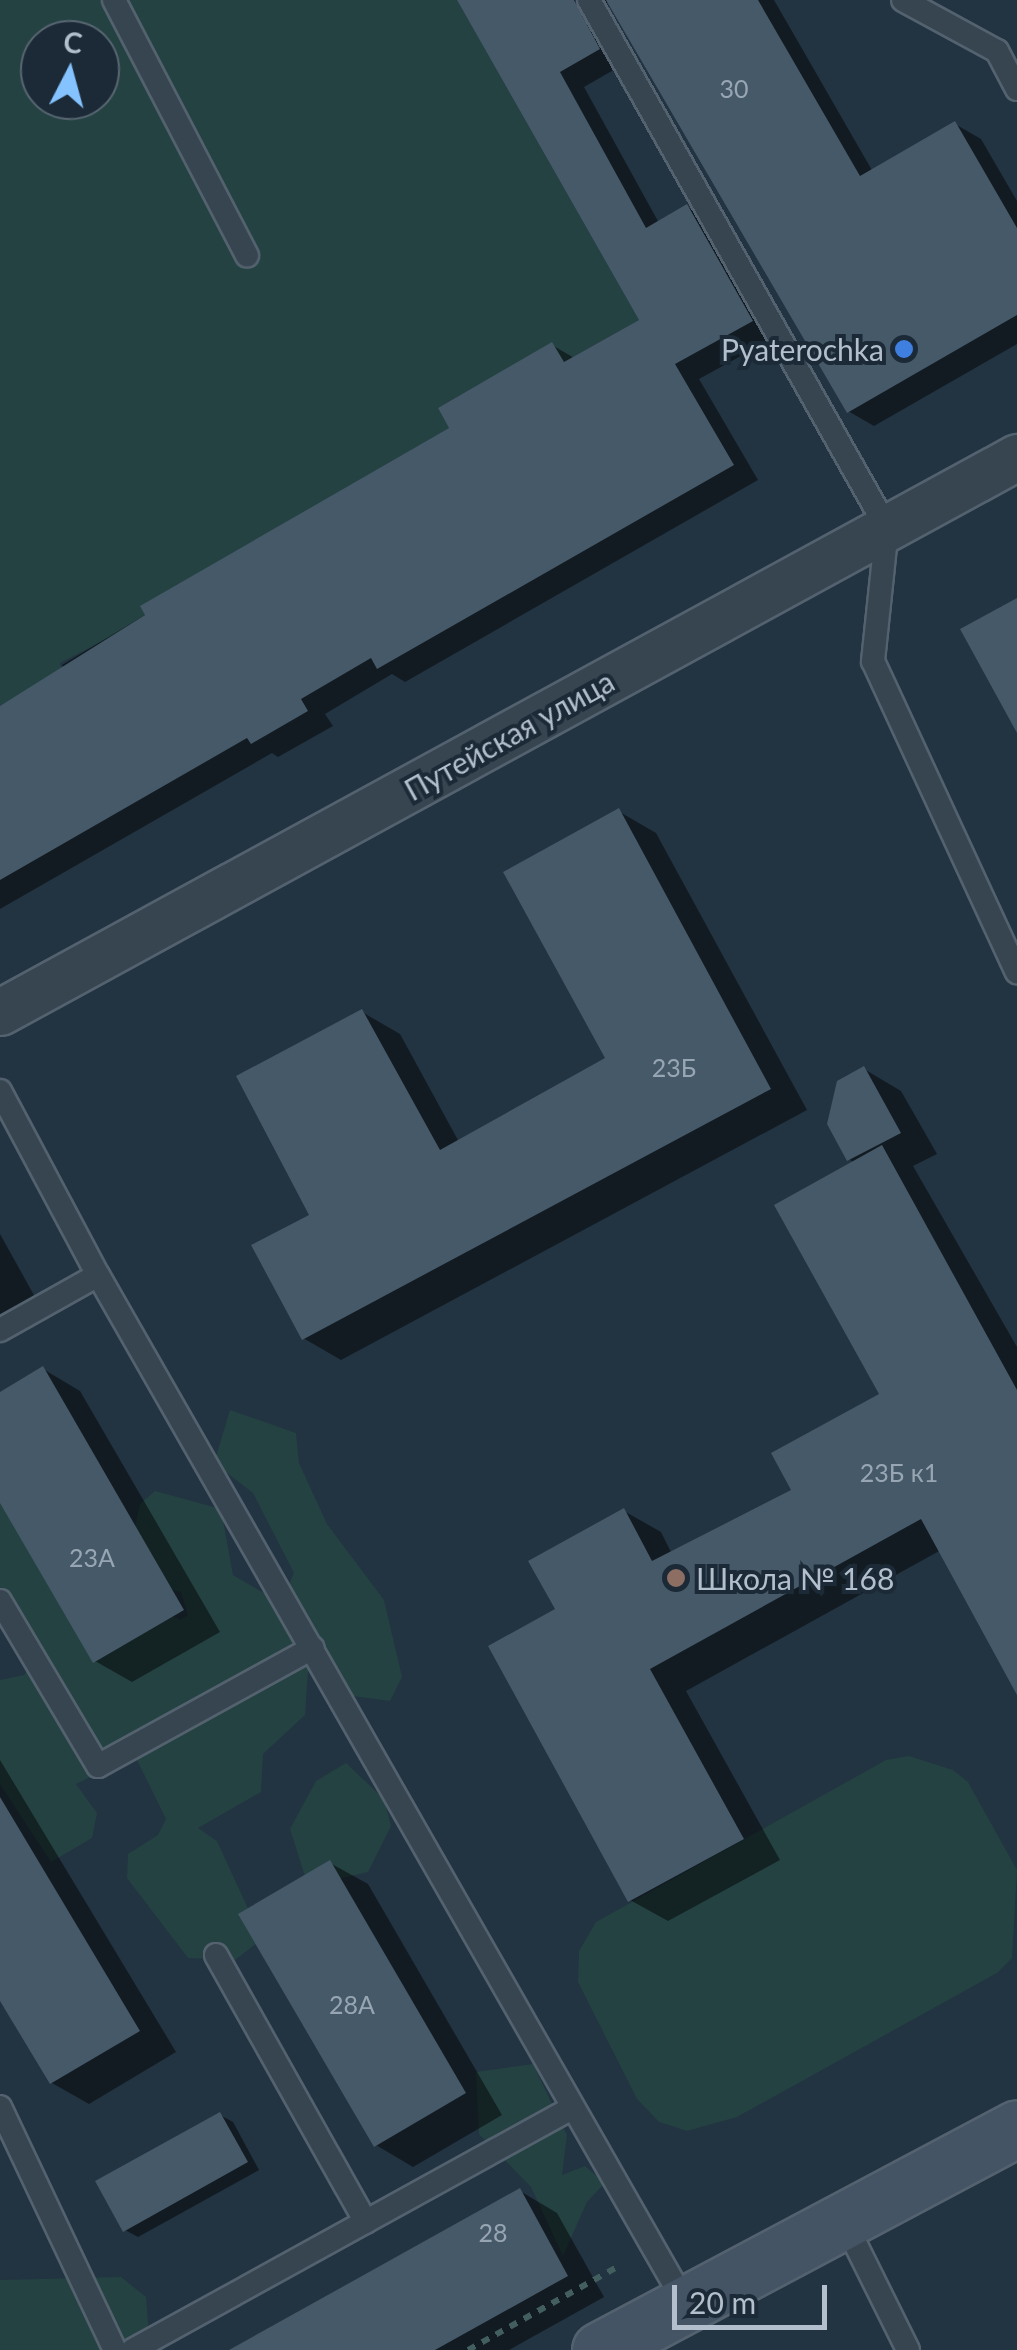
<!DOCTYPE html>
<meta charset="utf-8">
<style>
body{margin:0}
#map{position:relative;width:1017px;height:2350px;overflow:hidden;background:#223341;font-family:Lato,sans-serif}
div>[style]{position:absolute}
.green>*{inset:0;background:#244242}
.shadow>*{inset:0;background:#0007}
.building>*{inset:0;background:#465968}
.path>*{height:6px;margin-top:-3px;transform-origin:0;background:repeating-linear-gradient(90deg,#425e5e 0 8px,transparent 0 16px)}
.roads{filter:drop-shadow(2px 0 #54626f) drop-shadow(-2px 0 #54626f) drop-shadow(0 2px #54626f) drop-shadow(0 -2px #54626f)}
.lane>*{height:22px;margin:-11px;padding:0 11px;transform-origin:11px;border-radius:11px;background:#374551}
.street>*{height:45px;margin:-22.5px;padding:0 22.5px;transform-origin:22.5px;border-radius:22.5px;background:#374551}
.secondary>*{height:55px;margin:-27.5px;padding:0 27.5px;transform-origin:27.5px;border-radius:27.5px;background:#445464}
.dots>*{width:28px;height:28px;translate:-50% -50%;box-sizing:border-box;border:5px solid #1b2a36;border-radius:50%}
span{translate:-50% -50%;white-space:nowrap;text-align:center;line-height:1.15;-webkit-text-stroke:8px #1b2a36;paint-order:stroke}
.number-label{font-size:25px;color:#98a6b3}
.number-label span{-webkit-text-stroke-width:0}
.poi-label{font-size:30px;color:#b3bfcc}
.right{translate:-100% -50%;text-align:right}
.left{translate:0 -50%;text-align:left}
.street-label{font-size:30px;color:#b3bfcc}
.north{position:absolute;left:20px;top:20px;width:100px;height:100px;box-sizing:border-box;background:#1b2a36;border:2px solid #586672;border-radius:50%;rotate:6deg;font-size:28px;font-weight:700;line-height:40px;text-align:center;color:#b3bfcc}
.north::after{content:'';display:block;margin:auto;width:35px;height:45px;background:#84c3ff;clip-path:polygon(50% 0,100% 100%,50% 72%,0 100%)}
.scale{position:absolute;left:672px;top:2285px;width:155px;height:45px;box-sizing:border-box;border:5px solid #b3bfcc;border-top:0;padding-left:12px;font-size:30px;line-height:35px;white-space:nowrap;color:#b3bfcc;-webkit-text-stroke:8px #1b2a36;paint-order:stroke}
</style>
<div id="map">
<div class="green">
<i style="clip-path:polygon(evenodd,0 0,457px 0,639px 320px,564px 362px,551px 343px,438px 408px,449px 428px,141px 606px,147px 618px,60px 663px,62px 670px,0 706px,0 0,40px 40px,100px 40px,100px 100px,40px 100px,40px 40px)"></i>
<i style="clip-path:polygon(230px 1410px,296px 1433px,299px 1463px,327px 1524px,384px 1600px,402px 1677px,390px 1701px,353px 1696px,310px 1642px,305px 1715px,263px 1754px,261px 1792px,198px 1828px,217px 1841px,262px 1939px,235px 1960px,188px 1958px,127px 1878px,128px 1854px,158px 1835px,166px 1819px,135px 1756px,76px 1784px,97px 1813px,92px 1838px,51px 1862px,0 1784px,0 1680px,24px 1675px,40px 1654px,0 1594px,0 1491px,93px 1572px,180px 1620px,188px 1615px,181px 1592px,159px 1587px,131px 1544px,140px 1504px,155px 1491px,221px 1509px,233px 1575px,281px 1603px,294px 1573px,253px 1493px,214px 1463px)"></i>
<i style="clip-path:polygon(909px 1756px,953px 1770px,968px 1782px,1017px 1870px,1012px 1958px,997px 1973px,737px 2117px,687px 2131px,659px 2122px,637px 2099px,578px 1982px,579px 1951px,596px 1922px,886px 1760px)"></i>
<i style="clip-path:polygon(346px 1763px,384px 1799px,391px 1826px,368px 1872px,308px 1886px,290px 1829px,316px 1781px)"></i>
<i style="clip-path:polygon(533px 2064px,567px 2135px,562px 2175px,585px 2166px,605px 2183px,587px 2202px,563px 2256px,531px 2187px,479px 2134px,476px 2072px)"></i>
<i style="clip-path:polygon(121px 2277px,146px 2297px,149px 2335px,158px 2350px,0 2350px,0 2280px)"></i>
</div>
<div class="shadow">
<i style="clip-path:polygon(463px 0,608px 0,601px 23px,624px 64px,584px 87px,659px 223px,687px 207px,713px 222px,777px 336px,699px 379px,758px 480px,405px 682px,392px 674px,325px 714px,333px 726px,278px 757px,272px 753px,0 909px,0 712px,65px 671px,62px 665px,453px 429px,552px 345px,576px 359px,642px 321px)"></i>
<i style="clip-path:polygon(610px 0,774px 0,873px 172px,955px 124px,981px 139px,1017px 201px,1017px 344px,874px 426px,848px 411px)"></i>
<i style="clip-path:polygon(618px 811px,656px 833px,807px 1110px,341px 1360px,303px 1338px,313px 1216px,362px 1012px,400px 1034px,459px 1142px,609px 1059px)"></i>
<i style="clip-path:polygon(864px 1069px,901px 1091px,937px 1154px,913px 1166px,1017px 1347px,1017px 1688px,941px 1550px,686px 1691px,780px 1860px,668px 1921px,630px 1900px,558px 1610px,624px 1511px,661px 1532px,672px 1554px,794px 1491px,882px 1395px,855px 1163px,849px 1159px)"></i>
<i style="clip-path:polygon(0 1234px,35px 1297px,0 1316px)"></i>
<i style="clip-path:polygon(43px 1369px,80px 1391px,220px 1632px,132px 1682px,95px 1661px,0 1498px,0 1394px)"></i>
<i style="clip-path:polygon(0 1760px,176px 2052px,89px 2104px,52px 2083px,0 1996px)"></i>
<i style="clip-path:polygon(330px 1863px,368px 1884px,502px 2115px,413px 2167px,376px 2145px)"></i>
<i style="clip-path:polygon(220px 2115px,233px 2122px,259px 2170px,138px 2237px,125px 2230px)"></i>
<i style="clip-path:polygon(520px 2191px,557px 2213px,604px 2297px,509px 2350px,234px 2350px)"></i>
</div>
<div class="building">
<i style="clip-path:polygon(457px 0,574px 0,600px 49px,560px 72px,646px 228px,687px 204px,753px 321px,675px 364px,734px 465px,377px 669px,371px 658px,301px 699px,308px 711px,251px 744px,247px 738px,0 880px,0 706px,145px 615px,140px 606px,449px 428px,438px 408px,552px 342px,564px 362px,639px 320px)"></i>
<i style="clip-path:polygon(606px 0,758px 0,860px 176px,955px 121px,1017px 228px,1017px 315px,847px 413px)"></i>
<i style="clip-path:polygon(1017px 598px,1017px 733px,960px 629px)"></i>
<i style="clip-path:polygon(619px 808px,771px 1089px,302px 1340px,251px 1245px,309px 1215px,236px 1076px,362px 1009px,440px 1150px,605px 1058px,503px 872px)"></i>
<i style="clip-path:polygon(864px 1066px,901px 1133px,847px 1161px,827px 1124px,837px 1081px)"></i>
<i style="clip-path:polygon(882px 1145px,1017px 1390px,1017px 1695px,921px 1519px,650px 1669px,744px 1839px,628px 1902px,488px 1646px,555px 1609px,528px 1561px,624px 1508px,652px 1561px,791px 1490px,771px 1453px,879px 1394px,774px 1205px)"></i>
<i style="clip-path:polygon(43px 1366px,184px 1610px,93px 1663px,0 1503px,0 1392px)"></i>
<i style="clip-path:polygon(0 1797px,140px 2031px,50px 2084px,0 2001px)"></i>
<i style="clip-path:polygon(330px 1860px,466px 2093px,374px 2147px,238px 1914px)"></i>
<i style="clip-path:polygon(220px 2112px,248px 2162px,123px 2232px,95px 2181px)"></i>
<i style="clip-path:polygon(520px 2188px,568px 2276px,435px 2350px,229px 2350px)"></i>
</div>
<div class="path">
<i style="left:468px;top:2350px;width:173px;rotate:-29.1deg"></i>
</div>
<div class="roads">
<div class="lane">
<i style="left:114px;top:0;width:288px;rotate:62.5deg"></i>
<i style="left:589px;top:0;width:606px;rotate:60.56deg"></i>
<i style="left:887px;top:528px;width:134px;rotate:96deg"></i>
<i style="left:873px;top:661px;width:343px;rotate:65.2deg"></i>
<i style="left:903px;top:0;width:107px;rotate:28.5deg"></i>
<i style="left:997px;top:51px;width:43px;rotate:62.2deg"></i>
<i style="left:0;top:1091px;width:208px;rotate:62deg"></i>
<i style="left:98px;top:1275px;width:1184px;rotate:60.27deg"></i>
<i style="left:0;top:1330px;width:112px;rotate:-29.3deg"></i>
<i style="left:0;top:1601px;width:192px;rotate:59.3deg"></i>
<i style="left:98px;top:1766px;width:245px;rotate:-28.8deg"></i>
<i style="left:216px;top:1955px;width:306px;rotate:60.7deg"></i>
<i style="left:0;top:2107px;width:269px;rotate:64.7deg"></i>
<i style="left:845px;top:2223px;width:142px;rotate:63.6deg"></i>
<i style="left:133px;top:2350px;width:501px;rotate:-28.87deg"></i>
</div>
<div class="street">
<i style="left:0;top:1012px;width:1159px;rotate:-28.62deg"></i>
</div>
<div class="secondary">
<i style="left:600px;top:2350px;width:472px;rotate:-28deg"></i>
</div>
</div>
<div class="dots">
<i style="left:904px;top:349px;background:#3f7fe0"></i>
<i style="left:676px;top:1578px;background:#8d6e63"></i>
</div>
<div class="number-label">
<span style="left:734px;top:88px">30</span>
<span style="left:674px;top:1067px">23Б</span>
<span style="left:899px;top:1472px">23Б к1</span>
<span style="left:92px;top:1557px">23А</span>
<span style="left:352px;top:2004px">28А</span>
<span style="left:493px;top:2232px">28</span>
</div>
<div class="poi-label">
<span class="right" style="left:884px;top:349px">Pyaterochka</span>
<span class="left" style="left:696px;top:1578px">Школа № 168</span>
</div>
<div class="street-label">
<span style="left:509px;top:735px;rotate:-29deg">Путейская улица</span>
</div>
<div class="north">С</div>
<div class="scale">20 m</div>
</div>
